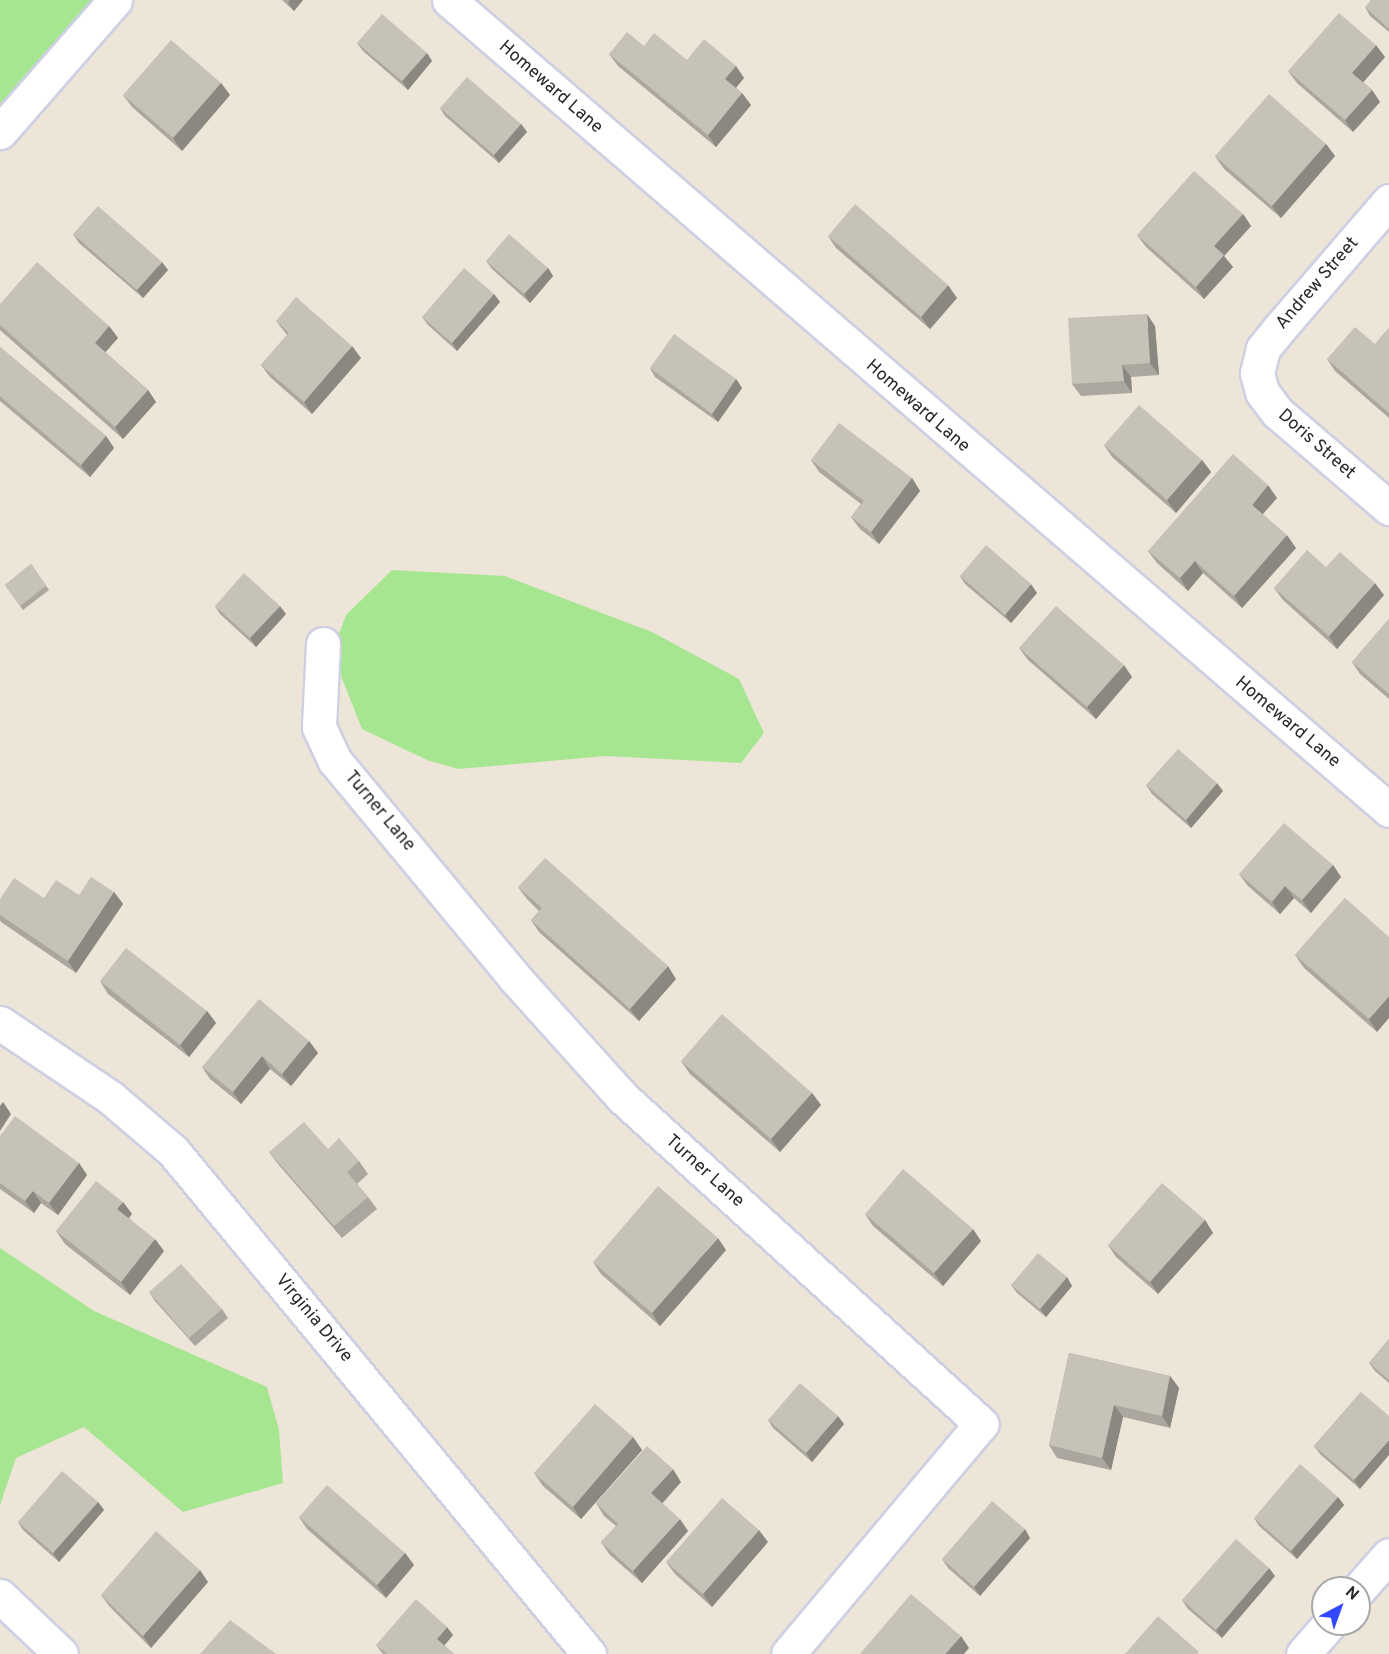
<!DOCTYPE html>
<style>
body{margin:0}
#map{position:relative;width:1389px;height:1654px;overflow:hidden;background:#ece5d8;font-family:Overpass,sans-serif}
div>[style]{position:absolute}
.green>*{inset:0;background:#a7e691}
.roads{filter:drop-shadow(2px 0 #ced0e2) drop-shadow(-2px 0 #ced0e2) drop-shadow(0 2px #ced0e2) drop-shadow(0 -2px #ced0e2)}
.minor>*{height:33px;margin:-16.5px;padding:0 16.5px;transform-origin:16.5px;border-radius:16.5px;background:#fff}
.wall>*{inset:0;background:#aba79e}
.shaded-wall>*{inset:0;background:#8b8881}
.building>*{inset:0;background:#c7c2b8}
span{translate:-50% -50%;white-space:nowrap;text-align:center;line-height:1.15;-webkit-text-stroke:4.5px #fff;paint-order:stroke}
.street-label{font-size:18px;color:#282828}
.north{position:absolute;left:1311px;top:1576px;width:60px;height:60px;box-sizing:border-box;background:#fff;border:2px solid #a9a9a9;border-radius:50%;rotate:41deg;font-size:16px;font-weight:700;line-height:24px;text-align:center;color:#282828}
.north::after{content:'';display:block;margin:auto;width:21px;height:27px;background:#3248ff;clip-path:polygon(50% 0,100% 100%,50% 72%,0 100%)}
</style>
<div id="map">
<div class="green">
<i style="clip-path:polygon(0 0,95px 0,0 109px)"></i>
<i style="clip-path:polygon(392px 570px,505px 576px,652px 632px,739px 679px,764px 733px,741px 763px,606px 756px,458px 769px,427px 760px,362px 729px,332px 653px,346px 615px)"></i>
<i style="clip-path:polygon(0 1248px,94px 1311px,267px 1387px,279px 1430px,283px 1483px,183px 1512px,84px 1427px,16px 1458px,0 1505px)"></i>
</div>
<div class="roads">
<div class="minor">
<i style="left:449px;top:0;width:1241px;rotate:40.75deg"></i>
<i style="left:0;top:132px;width:175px;rotate:-48.9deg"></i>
<i style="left:1389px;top:201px;width:169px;rotate:130.7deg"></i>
<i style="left:1279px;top:329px;width:26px;rotate:129deg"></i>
<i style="left:1263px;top:349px;width:25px;rotate:104deg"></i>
<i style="left:1257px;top:373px;width:20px;rotate:75deg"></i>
<i style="left:1262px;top:392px;width:25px;rotate:53deg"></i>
<i style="left:1277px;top:412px;width:148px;rotate:40.6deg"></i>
<i style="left:323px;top:644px;width:83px;rotate:92.8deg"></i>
<i style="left:319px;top:727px;width:38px;rotate:65deg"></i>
<i style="left:335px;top:761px;width:282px;rotate:50.3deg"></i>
<i style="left:515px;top:978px;width:160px;rotate:48deg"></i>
<i style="left:622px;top:1097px;width:486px;rotate:42.3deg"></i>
<i style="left:981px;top:1424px;width:300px;rotate:130deg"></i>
<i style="left:0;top:1023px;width:134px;rotate:34deg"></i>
<i style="left:111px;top:1098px;width:82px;rotate:40.5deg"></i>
<i style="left:173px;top:1151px;width:653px;rotate:50.41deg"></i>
<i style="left:1359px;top:1589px;width:45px;rotate:-48.6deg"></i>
<i style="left:0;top:1596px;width:84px;rotate:43.6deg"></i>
<i style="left:1303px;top:1654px;width:40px;rotate:-49deg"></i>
</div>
</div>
<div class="wall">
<i style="clip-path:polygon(282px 0,303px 0,294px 11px)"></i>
<i style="clip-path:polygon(1389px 0,1389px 32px,1370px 16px,1365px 7px)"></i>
<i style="clip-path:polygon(357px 43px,427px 53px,432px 61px,408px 90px,363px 51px)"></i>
<i style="clip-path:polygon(644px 46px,687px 60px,736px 66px,744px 78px,736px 88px,742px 93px,751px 105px,716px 147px,618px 66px,609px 54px)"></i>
<i style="clip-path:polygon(1385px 57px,1363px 82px,1372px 90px,1380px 102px,1353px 132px,1297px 83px,1288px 71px)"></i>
<i style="clip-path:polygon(221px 83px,230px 95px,182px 151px,132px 107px,123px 95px)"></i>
<i style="clip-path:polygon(440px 108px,521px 124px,527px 132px,499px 163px,445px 116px)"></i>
<i style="clip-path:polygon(1326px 144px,1335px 156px,1281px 218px,1224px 169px,1215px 156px)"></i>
<i style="clip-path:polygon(1243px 214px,1251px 226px,1224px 256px,1233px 267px,1204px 299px,1146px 247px,1137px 235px)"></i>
<i style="clip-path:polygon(73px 234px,168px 270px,143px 298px,79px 243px)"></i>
<i style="clip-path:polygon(828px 236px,957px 298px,930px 329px,836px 248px)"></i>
<i style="clip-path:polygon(486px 261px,548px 268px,553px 276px,530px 303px,492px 269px)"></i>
<i style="clip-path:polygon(494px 294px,500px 302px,457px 351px,428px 325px,422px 317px)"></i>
<i style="clip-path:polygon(0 304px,109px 326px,118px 338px,105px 352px,148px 390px,156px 402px,123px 439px,0 330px)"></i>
<i style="clip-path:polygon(276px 321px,361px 358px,312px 414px,270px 377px,261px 365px,287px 335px)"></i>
<i style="clip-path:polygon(1155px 326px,1159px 375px,1131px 377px,1132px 393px,1081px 396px,1072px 384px)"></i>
<i style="clip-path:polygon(1389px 328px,1389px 418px,1335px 371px,1327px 359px,1375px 344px)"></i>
<i style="clip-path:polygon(0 347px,106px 436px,114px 448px,90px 477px,0 401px)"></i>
<i style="clip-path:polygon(650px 368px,736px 379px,742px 388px,718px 422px,655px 377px)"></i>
<i style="clip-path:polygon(1104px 445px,1202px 460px,1211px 472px,1176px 513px,1112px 457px)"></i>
<i style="clip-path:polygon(811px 460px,912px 478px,920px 491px,879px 544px,860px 529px,851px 517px,861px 504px,819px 472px)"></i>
<i style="clip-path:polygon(1277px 498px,1263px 514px,1296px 548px,1242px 608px,1203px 573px,1188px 591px,1157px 563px,1148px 551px)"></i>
<i style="clip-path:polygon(31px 564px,49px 590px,23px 610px,5px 585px)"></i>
<i style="clip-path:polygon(960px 576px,1037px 593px,1011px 623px,965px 584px)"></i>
<i style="clip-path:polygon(1274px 588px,1384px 595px,1337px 649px,1283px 600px)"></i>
<i style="clip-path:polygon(215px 606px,286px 614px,256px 647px,220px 614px)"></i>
<i style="clip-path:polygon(1389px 619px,1389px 699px,1360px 674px,1352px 662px)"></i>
<i style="clip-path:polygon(1019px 648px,1132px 677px,1096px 719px,1028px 660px)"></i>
<i style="clip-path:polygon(1146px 785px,1223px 791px,1191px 828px,1152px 794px)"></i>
<i style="clip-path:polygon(1333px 865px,1341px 877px,1311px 913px,1294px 898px,1280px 914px,1248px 886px,1239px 874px)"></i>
<i style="clip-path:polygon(518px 887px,676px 979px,639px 1021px,539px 932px,531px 920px,539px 911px,527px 899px)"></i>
<i style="clip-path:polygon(114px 892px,123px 904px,76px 973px,1px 922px,0 920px,0 899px,44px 898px)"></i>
<i style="clip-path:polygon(1345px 898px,1377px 1032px,1304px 968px,1295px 955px)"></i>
<i style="clip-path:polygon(100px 981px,207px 1011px,216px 1023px,189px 1057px,108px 994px)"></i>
<i style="clip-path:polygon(309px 1041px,318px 1053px,291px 1086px,270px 1069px,241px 1104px,210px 1079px,202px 1067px)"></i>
<i style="clip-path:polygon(681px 1061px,812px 1093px,821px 1105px,780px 1152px,690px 1074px)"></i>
<i style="clip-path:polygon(0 1136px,79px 1163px,87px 1175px,58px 1215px,41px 1203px,34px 1213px,0 1189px)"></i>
<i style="clip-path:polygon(328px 1149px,359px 1161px,368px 1174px,357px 1184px,368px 1197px,377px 1209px,342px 1238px,278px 1164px,269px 1152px)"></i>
<i style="clip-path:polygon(123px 1202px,132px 1214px,129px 1218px,164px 1251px,130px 1295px,65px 1244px,56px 1231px)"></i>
<i style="clip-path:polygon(865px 1214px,981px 1241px,943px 1286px,873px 1226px)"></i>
<i style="clip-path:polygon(1205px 1220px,1213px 1233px,1158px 1294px,1116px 1257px,1108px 1245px)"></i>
<i style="clip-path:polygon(726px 1250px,660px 1326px,601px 1274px,593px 1262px)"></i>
<i style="clip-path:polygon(1067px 1277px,1072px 1286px,1046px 1317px,1017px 1293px,1011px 1285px)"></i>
<i style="clip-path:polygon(149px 1292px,222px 1309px,228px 1318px,195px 1346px,155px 1301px)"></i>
<i style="clip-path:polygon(1389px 1339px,1389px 1383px,1375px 1371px,1369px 1363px)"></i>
<i style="clip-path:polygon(1069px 1353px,1170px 1376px,1179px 1388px,1170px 1428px,1123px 1417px,1111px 1470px,1057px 1458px,1049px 1445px)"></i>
<i style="clip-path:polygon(1361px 1392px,1360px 1489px,1320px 1454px,1314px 1446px)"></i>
<i style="clip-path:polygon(768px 1420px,844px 1424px,812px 1462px,773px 1428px)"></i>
<i style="clip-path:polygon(633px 1437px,642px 1450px,581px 1519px,543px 1486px,534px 1473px)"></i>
<i style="clip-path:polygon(681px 1482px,662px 1503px,688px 1531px,642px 1583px,610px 1555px,601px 1542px,616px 1526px,604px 1516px,596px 1503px)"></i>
<i style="clip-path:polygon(1338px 1497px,1344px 1505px,1297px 1559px,1259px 1526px,1254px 1518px)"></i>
<i style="clip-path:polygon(98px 1502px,104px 1510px,59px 1562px,23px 1530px,18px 1522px)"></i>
<i style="clip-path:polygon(299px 1517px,405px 1553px,414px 1565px,386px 1598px,307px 1529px)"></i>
<i style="clip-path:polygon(1030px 1538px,980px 1596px,948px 1568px,942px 1559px)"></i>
<i style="clip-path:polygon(768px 1542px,712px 1607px,675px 1574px,666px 1562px)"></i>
<i style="clip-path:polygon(1275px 1576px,1222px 1638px,1188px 1609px,1182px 1600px)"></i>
<i style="clip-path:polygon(208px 1582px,151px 1648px,110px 1607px,101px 1595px)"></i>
<i style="clip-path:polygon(453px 1635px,444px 1645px,454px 1654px,383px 1654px,376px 1645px)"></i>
</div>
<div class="shaded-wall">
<i style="clip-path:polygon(290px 0,303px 0,294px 11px,288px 3px)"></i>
<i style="clip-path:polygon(1376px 45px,1385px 57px,1361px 85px,1352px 73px)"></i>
<i style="clip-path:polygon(427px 53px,432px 61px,408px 90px,402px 81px)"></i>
<i style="clip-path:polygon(736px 66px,744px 78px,733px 91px,725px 79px)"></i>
<i style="clip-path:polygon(221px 83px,230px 95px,182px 151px,173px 138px)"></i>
<i style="clip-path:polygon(1372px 90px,1380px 102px,1353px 132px,1345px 120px)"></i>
<i style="clip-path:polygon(742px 93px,751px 105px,716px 147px,708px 135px)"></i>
<i style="clip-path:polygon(521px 124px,527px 132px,499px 163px,494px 155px)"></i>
<i style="clip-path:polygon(1326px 144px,1335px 156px,1281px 218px,1272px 206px)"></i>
<i style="clip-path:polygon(1243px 214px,1251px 226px,1224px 256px,1233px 267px,1204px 299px,1196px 287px,1214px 246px)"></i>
<i style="clip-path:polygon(162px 262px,168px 270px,143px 298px,137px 290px)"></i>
<i style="clip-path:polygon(548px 268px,553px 276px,530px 303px,524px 294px)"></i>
<i style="clip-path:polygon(948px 285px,957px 298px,930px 329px,921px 317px)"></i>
<i style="clip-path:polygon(494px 294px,500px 302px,457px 351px,452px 343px)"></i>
<i style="clip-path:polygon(1147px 314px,1155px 326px,1159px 375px,1150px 363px)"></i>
<i style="clip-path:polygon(109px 326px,118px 338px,103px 355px,95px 343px)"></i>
<i style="clip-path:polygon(352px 346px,361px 358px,312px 414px,304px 402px)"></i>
<i style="clip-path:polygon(1122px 365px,1131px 377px,1132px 393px,1124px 381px)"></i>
<i style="clip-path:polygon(736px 379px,742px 388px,718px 422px,712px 414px)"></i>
<i style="clip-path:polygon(148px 390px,156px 402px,123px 439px,115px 427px)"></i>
<i style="clip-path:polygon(106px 436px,114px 448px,90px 477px,81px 465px)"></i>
<i style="clip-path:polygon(1202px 460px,1211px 472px,1176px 513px,1167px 500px)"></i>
<i style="clip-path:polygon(912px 478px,920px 491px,879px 544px,871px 532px)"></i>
<i style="clip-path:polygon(1268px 485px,1277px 498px,1260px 517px,1252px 505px)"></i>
<i style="clip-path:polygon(1287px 535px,1296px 548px,1242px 608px,1234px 596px)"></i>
<i style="clip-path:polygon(1195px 561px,1203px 573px,1188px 591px,1180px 578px)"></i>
<i style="clip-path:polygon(1375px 583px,1384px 595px,1337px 649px,1329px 636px)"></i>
<i style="clip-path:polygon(1031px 584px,1037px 593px,1011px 623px,1005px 615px)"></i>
<i style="clip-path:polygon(280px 606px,286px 614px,256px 647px,250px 638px)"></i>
<i style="clip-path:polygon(1124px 665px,1132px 677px,1096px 719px,1087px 707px)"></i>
<i style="clip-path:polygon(1217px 783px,1223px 791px,1191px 828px,1186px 820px)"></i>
<i style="clip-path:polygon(1333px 865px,1341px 877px,1311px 913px,1302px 900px)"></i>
<i style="clip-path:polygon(1285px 886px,1294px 898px,1280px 914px,1272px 902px)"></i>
<i style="clip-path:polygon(114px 892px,123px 904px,76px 973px,68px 961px)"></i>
<i style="clip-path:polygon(668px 966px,676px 979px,639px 1021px,630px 1009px)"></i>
<i style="clip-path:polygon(1389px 996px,1389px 1018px,1377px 1032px,1369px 1019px)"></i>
<i style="clip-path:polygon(207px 1011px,216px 1023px,189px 1057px,180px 1045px)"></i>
<i style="clip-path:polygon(309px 1041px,318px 1053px,291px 1086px,282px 1074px)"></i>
<i style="clip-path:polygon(262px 1056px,270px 1069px,241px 1104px,233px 1092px)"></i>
<i style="clip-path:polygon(812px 1093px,821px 1105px,780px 1152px,771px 1139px)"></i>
<i style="clip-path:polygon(3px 1102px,11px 1114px,0 1131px,0 1106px)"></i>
<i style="clip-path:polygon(79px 1163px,87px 1175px,58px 1215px,49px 1203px)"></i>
<i style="clip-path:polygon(33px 1191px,41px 1203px,34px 1213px,25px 1201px)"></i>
<i style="clip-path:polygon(123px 1202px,132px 1214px,126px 1221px,117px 1209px)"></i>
<i style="clip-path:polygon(1205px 1220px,1213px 1233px,1158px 1294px,1150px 1282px)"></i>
<i style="clip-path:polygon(973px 1229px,981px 1241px,943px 1286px,934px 1273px)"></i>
<i style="clip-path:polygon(718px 1238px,726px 1250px,660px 1326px,652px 1313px)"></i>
<i style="clip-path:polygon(155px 1239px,164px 1251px,130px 1295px,121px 1282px)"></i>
<i style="clip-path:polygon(1067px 1277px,1072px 1286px,1046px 1317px,1040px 1309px)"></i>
<i style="clip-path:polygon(1170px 1376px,1179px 1388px,1170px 1428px,1162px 1416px)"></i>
<i style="clip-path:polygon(1114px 1405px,1123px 1417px,1111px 1470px,1102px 1458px)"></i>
<i style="clip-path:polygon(838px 1416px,844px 1424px,812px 1462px,806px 1453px)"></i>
<i style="clip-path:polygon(633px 1437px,642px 1450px,581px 1519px,573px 1507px)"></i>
<i style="clip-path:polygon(1389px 1440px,1389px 1455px,1360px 1489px,1354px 1480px)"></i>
<i style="clip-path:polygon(673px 1469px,681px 1482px,660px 1506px,651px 1493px)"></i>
<i style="clip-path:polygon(1338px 1497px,1344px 1505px,1297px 1559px,1291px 1551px)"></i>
<i style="clip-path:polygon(98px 1502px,104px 1510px,59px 1562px,53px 1553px)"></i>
<i style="clip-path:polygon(680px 1519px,688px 1531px,642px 1583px,633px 1571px)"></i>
<i style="clip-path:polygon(1025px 1529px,1030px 1538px,980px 1596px,974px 1587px)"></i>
<i style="clip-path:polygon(759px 1530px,768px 1542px,712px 1607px,703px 1594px)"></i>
<i style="clip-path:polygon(405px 1553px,414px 1565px,386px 1598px,377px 1585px)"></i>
<i style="clip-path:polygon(1269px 1568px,1275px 1576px,1222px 1638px,1216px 1630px)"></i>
<i style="clip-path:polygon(200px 1570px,208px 1582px,151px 1648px,143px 1636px)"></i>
<i style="clip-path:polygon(447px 1627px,453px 1635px,443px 1647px,437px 1639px)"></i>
<i style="clip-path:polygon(961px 1636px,969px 1648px,964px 1654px,945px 1654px)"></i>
</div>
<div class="building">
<i style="clip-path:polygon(1371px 0,1389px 0,1389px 29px,1365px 7px)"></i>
<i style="clip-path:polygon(1339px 13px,1376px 45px,1352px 73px,1372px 90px,1345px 120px,1288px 71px)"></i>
<i style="clip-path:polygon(382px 14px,427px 53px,402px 81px,357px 43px)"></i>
<i style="clip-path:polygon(627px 32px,644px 46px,654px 33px,687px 60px,704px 39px,736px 66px,725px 79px,742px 93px,708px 135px,609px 54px)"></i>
<i style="clip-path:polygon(171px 40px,221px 83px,173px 138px,123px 95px)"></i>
<i style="clip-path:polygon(467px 77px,521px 124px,494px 155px,440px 108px)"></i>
<i style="clip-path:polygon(1269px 94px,1326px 144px,1272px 206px,1215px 156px)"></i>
<i style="clip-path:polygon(1194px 171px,1243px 214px,1214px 246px,1224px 255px,1196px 287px,1137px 235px)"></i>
<i style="clip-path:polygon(855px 204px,948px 285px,921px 317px,828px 236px)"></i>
<i style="clip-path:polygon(98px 206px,162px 262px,137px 290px,73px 234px)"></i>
<i style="clip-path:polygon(509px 234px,548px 268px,524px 294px,486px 261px)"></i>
<i style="clip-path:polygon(37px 262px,109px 326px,95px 343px,148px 390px,115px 427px,0 325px,0 304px)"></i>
<i style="clip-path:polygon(464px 268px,494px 294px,452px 343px,422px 317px)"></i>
<i style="clip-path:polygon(296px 297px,352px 346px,304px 402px,261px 365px,289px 333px,276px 321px)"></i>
<i style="clip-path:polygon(1147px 314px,1150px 363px,1122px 365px,1124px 381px,1072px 384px,1068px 318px)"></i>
<i style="clip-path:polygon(1355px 327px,1375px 344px,1389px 328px,1389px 413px,1327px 359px)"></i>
<i style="clip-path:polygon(674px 334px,736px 379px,712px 414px,650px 368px)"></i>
<i style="clip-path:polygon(0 347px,106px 436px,81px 465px,0 396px)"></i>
<i style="clip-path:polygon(1139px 405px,1202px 460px,1167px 500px,1104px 445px)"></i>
<i style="clip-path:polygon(839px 423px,912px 478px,871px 532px,851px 517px,864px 501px,811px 460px)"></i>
<i style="clip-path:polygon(1233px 454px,1268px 485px,1252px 505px,1287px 535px,1234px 596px,1195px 561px,1180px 578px,1148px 551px)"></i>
<i style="clip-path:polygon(986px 545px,1031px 584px,1005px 615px,960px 576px)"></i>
<i style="clip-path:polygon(1307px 550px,1326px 567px,1340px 552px,1375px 583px,1329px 636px,1274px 588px)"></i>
<i style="clip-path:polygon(31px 564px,46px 586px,20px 606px,5px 585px)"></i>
<i style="clip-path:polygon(244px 573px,280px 606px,250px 638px,215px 606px)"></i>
<i style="clip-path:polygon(1056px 606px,1124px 665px,1087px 707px,1019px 648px)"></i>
<i style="clip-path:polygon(1389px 619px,1389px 694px,1352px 662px)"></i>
<i style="clip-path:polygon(1178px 749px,1217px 783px,1186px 820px,1146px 785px)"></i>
<i style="clip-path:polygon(1284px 823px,1333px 865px,1302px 900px,1285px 886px,1272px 902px,1239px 874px)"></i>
<i style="clip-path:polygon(545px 858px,668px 966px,630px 1009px,531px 920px,542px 908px,518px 887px)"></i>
<i style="clip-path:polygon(91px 877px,114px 892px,68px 961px,0 915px,0 899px,14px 878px,44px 898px,56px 880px,79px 895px)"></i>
<i style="clip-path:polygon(1345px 898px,1389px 937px,1389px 996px,1369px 1019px,1295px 955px)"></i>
<i style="clip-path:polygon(126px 948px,207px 1011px,180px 1045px,100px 981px)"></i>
<i style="clip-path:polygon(259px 999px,309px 1041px,282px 1074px,262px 1056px,233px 1092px,202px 1067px)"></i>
<i style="clip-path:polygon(722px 1014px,812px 1093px,771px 1139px,681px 1061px)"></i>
<i style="clip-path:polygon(15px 1116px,79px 1163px,49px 1203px,33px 1191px,25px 1201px,0 1183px,0 1136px)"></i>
<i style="clip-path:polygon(304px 1122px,328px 1149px,339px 1138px,359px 1161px,347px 1172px,368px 1197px,334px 1226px,269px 1152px)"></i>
<i style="clip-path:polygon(903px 1169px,973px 1229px,934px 1273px,865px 1214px)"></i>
<i style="clip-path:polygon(96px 1181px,123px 1202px,117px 1209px,155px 1239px,121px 1282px,56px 1231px)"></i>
<i style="clip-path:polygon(1162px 1183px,1205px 1220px,1150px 1282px,1108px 1245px)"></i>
<i style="clip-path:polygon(658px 1186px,718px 1238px,652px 1313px,593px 1262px)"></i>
<i style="clip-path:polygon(1038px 1253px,1067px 1277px,1040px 1309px,1011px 1285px)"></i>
<i style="clip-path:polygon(181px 1264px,222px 1309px,189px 1338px,149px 1292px)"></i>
<i style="clip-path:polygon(1389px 1339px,1389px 1380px,1369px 1363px)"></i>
<i style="clip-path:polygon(1069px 1353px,1170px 1376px,1162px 1416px,1114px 1405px,1102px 1458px,1049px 1445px)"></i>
<i style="clip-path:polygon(800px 1383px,838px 1416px,806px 1453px,768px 1420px)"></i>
<i style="clip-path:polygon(1361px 1392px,1389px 1416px,1389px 1440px,1354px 1480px,1314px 1446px)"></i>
<i style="clip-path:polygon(595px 1404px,633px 1437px,573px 1507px,534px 1473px)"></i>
<i style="clip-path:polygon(647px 1446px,673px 1469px,651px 1493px,680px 1519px,633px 1571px,601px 1542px,618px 1524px,596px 1503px)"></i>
<i style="clip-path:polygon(1300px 1464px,1338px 1497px,1291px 1551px,1254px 1518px)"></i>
<i style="clip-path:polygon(62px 1471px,98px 1502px,53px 1553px,18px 1522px)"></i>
<i style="clip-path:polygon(327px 1485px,405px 1553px,377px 1585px,299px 1517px)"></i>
<i style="clip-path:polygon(722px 1498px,759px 1530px,703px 1594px,666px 1562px)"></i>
<i style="clip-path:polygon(992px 1501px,1025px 1529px,974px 1587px,942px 1559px)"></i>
<i style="clip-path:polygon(156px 1531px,200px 1570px,143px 1636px,101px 1595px)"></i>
<i style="clip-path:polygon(1236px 1539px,1269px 1568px,1216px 1630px,1182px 1600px)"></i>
<i style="clip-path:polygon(911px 1594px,961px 1636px,945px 1654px,860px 1654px)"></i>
<i style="clip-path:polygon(416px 1599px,447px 1627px,437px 1639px,454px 1654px,387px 1654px,376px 1645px)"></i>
<i style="clip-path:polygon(1158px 1616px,1199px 1652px,1197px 1654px,1125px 1654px)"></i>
<i style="clip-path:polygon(230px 1620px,276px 1654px,200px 1654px)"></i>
</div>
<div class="street-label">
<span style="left:550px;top:88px;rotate:41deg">Homeward Lane</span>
<span style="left:1318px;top:284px;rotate:-49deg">Andrew Street</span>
<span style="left:917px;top:407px;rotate:41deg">Homeward Lane</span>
<span style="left:1316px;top:445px;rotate:41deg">Doris Street</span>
<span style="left:1287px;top:723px;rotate:40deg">Homeward Lane</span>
<span style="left:379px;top:812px;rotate:50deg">Turner Lane</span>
<span style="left:704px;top:1172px;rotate:42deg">Turner Lane</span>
<span style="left:313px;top:1319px;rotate:50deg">Virginia Drive</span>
</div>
<div class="north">N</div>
</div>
